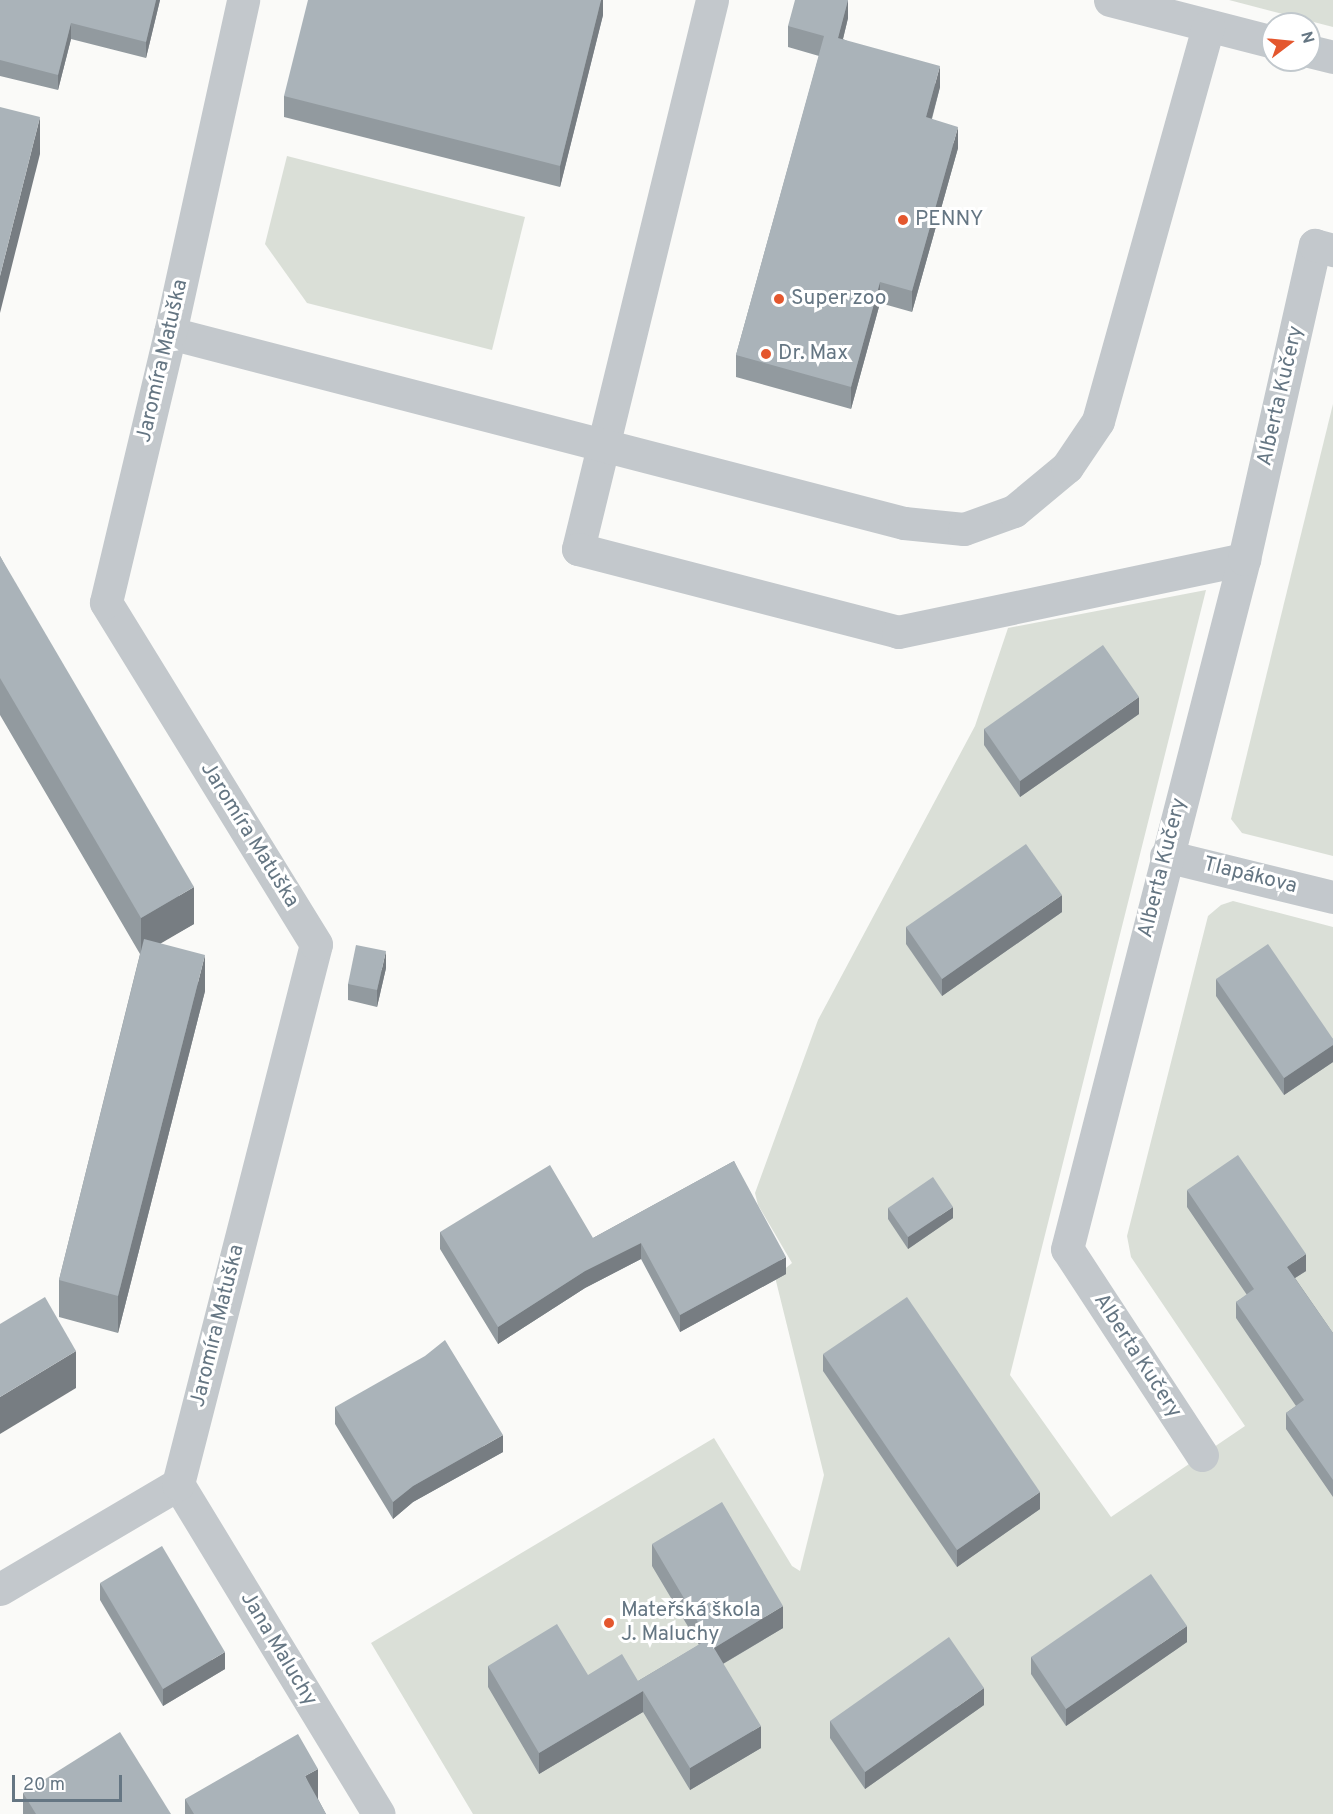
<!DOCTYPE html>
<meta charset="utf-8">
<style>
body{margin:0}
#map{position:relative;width:1333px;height:1814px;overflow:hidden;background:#fafaf8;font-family:Overpass,sans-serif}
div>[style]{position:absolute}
.green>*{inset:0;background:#dadfd7}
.street>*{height:33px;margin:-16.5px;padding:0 16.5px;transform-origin:16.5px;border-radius:16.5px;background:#c3c8cc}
.wall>*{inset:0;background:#929a9f}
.shaded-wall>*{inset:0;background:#777d82}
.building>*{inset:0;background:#aab3b9}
.dots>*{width:16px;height:16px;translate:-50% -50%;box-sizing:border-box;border:3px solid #fff;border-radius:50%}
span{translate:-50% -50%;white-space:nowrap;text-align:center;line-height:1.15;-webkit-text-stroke:6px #fff;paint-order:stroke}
.poi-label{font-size:21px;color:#657683}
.left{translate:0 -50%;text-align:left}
.street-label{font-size:21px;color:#657683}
.north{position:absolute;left:1261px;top:12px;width:60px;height:60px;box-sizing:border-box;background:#fff;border:2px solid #c1c8cd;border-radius:50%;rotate:74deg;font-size:16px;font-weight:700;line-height:24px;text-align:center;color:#657683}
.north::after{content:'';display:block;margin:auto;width:21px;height:27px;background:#e4572e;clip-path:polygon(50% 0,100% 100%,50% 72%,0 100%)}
.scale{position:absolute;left:12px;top:1775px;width:110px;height:27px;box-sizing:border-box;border:3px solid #657683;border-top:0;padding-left:8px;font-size:18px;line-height:21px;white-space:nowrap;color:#657683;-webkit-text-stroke:4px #fff;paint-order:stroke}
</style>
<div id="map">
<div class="green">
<i style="clip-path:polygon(1229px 0,1333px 0,1333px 27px)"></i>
<i style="clip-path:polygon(287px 156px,525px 217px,492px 350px,307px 303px,265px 244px)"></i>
<i style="clip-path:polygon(1333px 404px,1333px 856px,1242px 833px,1231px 819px)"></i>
<i style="clip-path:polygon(1206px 590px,1010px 1375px,1111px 1517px,1245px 1426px,1131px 1257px,1127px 1236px,1208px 916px,1221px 905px,1233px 901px,1333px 927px,1333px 1814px,473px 1814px,371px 1643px,714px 1438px,792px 1566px,800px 1571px,824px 1475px,775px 1277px,792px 1263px,758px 1205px,755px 1193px,818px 1020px,975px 726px,1008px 628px)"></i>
</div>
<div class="street">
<i style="left:712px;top:0;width:565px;rotate:103.72deg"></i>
<i style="left:578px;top:549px;width:331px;rotate:14.5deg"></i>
<i style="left:898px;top:632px;width:354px;rotate:-11.9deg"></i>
<i style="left:1110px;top:0;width:168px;rotate:14.4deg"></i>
<i style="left:1309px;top:51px;width:25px;rotate:14deg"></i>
<i style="left:170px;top:333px;width:758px;rotate:14.51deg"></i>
<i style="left:904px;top:523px;width:60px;rotate:5.7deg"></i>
<i style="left:964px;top:529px;width:53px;rotate:-19.8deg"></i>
<i style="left:1014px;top:511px;width:69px;rotate:-39.7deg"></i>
<i style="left:1067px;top:467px;width:55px;rotate:-56deg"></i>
<i style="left:1098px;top:421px;width:410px;rotate:-74.4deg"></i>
<i style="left:1166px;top:856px;width:172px;rotate:13.8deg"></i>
<i style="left:1202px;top:1455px;width:246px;rotate:-123.2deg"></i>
<i style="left:1067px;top:1249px;width:712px;rotate:-75.61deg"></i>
<i style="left:1244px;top:559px;width:322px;rotate:-77.3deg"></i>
<i style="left:1315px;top:245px;width:19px;rotate:16deg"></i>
<i style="left:178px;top:1484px;width:386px;rotate:58.7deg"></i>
<i style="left:0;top:1589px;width:207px;rotate:-30.5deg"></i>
<i style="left:178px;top:1484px;width:557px;rotate:-75.66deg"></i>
<i style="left:316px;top:944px;width:401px;rotate:-121.6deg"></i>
<i style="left:106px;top:602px;width:277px;rotate:-76.6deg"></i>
<i style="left:170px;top:333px;width:341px;rotate:-77.6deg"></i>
</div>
<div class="wall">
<i style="clip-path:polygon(0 0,160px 0,146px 58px,71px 39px,58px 90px,0 76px)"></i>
<i style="clip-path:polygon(603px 0,603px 15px,560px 187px,284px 117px,284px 96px)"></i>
<i style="clip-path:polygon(848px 0,848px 18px,843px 39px,940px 87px,932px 119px,958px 148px,912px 312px,880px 303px,851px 409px,736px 377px,736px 355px,819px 56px,788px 47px,788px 26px)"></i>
<i style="clip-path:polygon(0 556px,194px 924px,160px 943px,205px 991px,118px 1333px,59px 1317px,59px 1280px,140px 954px,0 715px)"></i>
<i style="clip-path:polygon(1139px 714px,1020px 797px,984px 745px,984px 729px)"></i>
<i style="clip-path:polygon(1062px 912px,942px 996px,906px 944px,906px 927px)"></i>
<i style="clip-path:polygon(386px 968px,377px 1007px,348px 1000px,348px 984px)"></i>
<i style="clip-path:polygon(1216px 979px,1333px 1039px,1333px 1062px,1284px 1095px,1216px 996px)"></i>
<i style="clip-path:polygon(734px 1161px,786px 1274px,680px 1332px,641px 1259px,585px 1288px,498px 1344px,440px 1249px,440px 1232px,593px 1238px)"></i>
<i style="clip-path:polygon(1187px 1190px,1306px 1271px,1295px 1278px,1333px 1333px,1333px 1497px,1286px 1429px,1286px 1413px,1296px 1406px,1236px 1318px,1236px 1302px,1247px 1295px,1187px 1207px)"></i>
<i style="clip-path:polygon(888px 1208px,953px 1218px,908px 1249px,888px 1219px)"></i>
<i style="clip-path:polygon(823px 1354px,1040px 1509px,957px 1567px,823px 1371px)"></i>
<i style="clip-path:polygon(335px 1407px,503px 1452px,413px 1502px,393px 1519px,335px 1424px)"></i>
<i style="clip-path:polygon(652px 1544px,783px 1628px,723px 1664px,761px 1748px,690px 1790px,643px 1712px,539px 1774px,488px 1687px,488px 1666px,588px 1675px,638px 1681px,699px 1645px,652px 1566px)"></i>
<i style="clip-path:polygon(100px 1583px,225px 1669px,163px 1706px,100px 1600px)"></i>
<i style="clip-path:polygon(1187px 1642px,1066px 1726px,1031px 1674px,1031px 1657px)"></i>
<i style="clip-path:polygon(984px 1705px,865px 1789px,830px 1738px,830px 1721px)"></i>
<i style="clip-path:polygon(23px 1793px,171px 1814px,23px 1814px)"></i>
<i style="clip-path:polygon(185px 1799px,318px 1799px,326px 1814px,185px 1814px)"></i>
</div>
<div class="shaded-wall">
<i style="clip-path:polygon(156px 0,160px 0,146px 58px,146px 42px)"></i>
<i style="clip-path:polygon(601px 0,603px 0,603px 15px,560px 187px,560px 166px)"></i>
<i style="clip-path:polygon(848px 0,848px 18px,838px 59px,838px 38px)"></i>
<i style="clip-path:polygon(71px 23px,71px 39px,58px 90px,58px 75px)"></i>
<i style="clip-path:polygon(940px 66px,940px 87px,926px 139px,926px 117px)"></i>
<i style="clip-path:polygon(40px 117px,40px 154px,0 313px,0 276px)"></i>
<i style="clip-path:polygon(958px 127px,958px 148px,912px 312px,912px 291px)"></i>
<i style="clip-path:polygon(880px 282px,880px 303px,851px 409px,851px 387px)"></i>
<i style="clip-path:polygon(1139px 697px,1139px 714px,1020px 797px,1020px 781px)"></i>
<i style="clip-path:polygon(194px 887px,194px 924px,141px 955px,141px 918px)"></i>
<i style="clip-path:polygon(1062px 895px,1062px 912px,942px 996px,942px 979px)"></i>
<i style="clip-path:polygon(386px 951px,386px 968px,377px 1007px,377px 990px)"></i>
<i style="clip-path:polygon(205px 955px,205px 991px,118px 1333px,118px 1296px)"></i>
<i style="clip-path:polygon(1333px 1045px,1333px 1062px,1284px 1095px,1284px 1078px)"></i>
<i style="clip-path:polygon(953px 1207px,953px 1218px,908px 1249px,908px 1237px)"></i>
<i style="clip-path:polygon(641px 1243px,641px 1259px,585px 1288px,498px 1344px,498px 1327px,585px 1271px)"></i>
<i style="clip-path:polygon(1306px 1254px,1306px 1271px,1287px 1283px,1287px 1267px)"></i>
<i style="clip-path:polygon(786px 1257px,786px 1274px,680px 1332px,680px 1315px)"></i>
<i style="clip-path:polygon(76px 1351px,76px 1388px,0 1434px,0 1397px)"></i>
<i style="clip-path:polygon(503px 1435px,503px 1452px,413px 1502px,393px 1519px,393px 1502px,413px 1486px)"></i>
<i style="clip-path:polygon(1040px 1492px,1040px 1509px,957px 1567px,957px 1550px)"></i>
<i style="clip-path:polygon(783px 1606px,783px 1628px,714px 1669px,714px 1648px)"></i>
<i style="clip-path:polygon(1187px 1626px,1187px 1642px,1066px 1726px,1066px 1709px)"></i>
<i style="clip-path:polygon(225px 1652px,225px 1669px,163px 1706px,163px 1689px)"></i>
<i style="clip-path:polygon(984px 1688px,984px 1705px,865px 1789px,865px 1772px)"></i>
<i style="clip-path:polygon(643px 1691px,643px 1712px,539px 1774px,539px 1753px)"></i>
<i style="clip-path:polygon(761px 1726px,761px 1748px,690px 1790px,690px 1768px)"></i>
<i style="clip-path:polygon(318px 1769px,318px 1806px,305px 1776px)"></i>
</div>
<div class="building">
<i style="clip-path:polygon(0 0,156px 0,146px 42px,71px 23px,58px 75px,0 60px)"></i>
<i style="clip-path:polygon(308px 0,601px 0,560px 166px,284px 96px)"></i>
<i style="clip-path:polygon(795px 0,848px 0,838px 38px,940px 66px,926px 117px,958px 127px,912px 291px,880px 282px,851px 387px,736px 355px,824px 36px,788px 26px)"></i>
<i style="clip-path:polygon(0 107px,40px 117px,0 276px)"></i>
<i style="clip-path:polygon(0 556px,194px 887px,141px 918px,0 678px)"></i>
<i style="clip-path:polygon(1103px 645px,1139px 697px,1020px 781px,984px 729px)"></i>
<i style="clip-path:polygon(1026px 844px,1062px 895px,942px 979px,906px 927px)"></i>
<i style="clip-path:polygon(144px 939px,205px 955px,118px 1296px,59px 1280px)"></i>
<i style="clip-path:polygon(1268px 944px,1333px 1039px,1333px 1045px,1284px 1078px,1216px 979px)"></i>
<i style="clip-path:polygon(356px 945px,386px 951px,377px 990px,348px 984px)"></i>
<i style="clip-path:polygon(1238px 1155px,1306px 1254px,1287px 1267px,1333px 1333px,1333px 1480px,1286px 1413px,1304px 1400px,1236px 1302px,1254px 1289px,1187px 1190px)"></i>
<i style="clip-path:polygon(734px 1161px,786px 1257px,680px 1315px,641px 1243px,585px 1271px,498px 1327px,440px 1232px,550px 1165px,593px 1238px)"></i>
<i style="clip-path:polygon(933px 1177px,953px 1207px,908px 1237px,888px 1208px)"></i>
<i style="clip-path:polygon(45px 1297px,76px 1351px,0 1397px,0 1324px)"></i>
<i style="clip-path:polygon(907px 1297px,1040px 1492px,957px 1550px,823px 1354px)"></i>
<i style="clip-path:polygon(445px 1340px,503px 1435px,413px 1486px,393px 1502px,335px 1407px,425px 1356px)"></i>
<i style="clip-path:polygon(722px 1502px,783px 1606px,714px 1648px,761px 1726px,690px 1768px,643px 1691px,539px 1753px,488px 1666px,557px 1624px,588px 1675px,622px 1654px,638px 1681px,708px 1639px,652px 1544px)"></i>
<i style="clip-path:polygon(162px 1546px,225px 1652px,163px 1689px,100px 1583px)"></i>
<i style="clip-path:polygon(1151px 1574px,1187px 1626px,1066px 1709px,1031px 1657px)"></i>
<i style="clip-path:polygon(949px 1637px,984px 1688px,865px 1772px,830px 1721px)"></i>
<i style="clip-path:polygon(120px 1732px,171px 1814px,36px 1814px,23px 1793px)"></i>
<i style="clip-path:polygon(298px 1734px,318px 1769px,305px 1776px,326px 1814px,194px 1814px,185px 1799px)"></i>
</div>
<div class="dots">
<i style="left:903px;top:220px;background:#e4572e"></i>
<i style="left:779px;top:299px;background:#e4572e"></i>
<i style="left:766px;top:354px;background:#e4572e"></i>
<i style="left:609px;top:1623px;background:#e4572e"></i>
</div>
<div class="poi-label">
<span class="left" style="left:915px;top:220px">PENNY</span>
<span class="left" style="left:791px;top:299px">Super zoo</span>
<span class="left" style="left:778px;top:354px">Dr. Max</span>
<span class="left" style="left:621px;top:1623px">Mateřská škola<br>J. Maluchy</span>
</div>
<div class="street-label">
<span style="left:163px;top:361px;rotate:-77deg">Jaromíra Matuška</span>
<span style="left:1281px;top:396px;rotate:-77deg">Alberta Kučery</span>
<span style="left:249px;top:835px;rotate:58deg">Jaromíra Matuška</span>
<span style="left:1163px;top:868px;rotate:-76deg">Alberta Kučery</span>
<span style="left:1250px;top:876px;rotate:14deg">Tlapákova</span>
<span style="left:218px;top:1326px;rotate:-76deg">Jaromíra Matuška</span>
<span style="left:1137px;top:1356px;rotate:57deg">Alberta Kučery</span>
<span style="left:278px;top:1649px;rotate:59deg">Jana Maluchy</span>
</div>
<div class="north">N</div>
<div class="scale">20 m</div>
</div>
